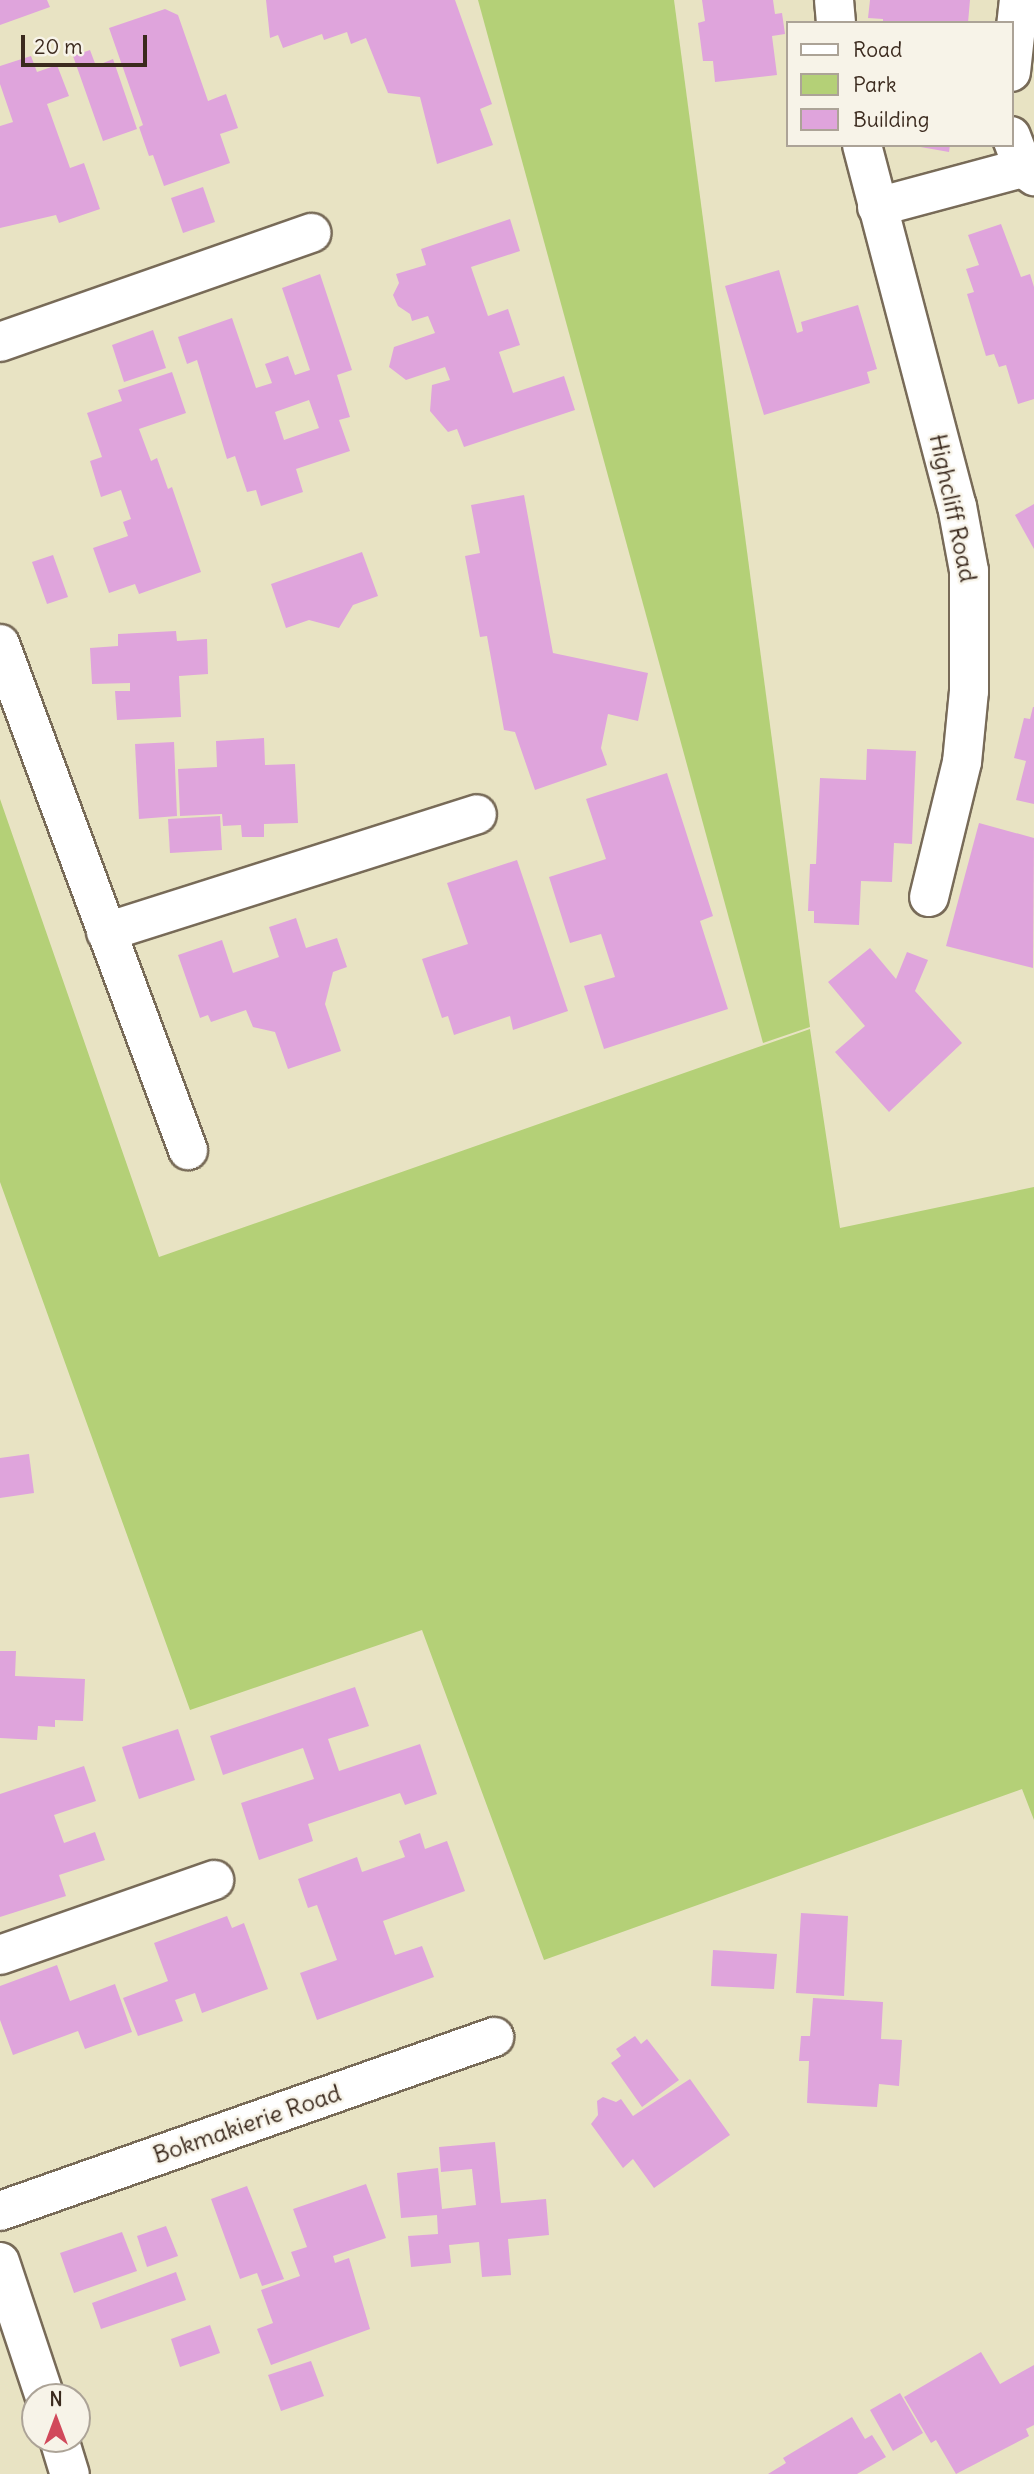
<!DOCTYPE html>
<style>
body{margin:0}
#map{position:relative;width:1034px;height:2474px;overflow:hidden;background:#e8e3c3;font-family:Delius,sans-serif}
div>[style]{position:absolute}
.green>*{inset:0;background:#b4d077}
.building>*{inset:0;background:#dfa4dc}
.roads{filter:drop-shadow(2px 0 #786b58) drop-shadow(-2px 0 #786b58) drop-shadow(0 2px #786b58) drop-shadow(0 -2px #786b58)}
.minor>*{height:38px;margin:-19px;padding:0 19px;transform-origin:19px;border-radius:19px;background:#fff}
span{translate:-50% -50%;white-space:nowrap;text-align:center;line-height:1.15;-webkit-text-stroke:5px #f7f3e8;paint-order:stroke}
.street-label{font-size:24px;color:#3b2a1e}
.legend{position:absolute;left:786px;top:21px;width:228px;height:126px;box-sizing:border-box;background:#f7f3e8;border:2px solid #aca397;margin:0;padding:9px 12px;list-style:none;font-size:21px;color:#3b2a1e}
.legend li{display:flex;align-items:center;gap:14px;height:35px}
.legend b{width:35px;border:2px solid #aca397}
.north{position:absolute;left:21px;top:2383px;width:70px;height:70px;box-sizing:border-box;background:#f7f3e8;border:2px solid #aca397;border-radius:50%;rotate:0deg;font-size:19px;font-weight:700;line-height:28px;text-align:center;color:#3b2a1e}
.north::after{content:'';display:block;margin:auto;width:24px;height:32px;background:#d1495b;clip-path:polygon(50% 0,100% 100%,50% 72%,0 100%)}
.scale{position:absolute;left:21px;top:35px;width:126px;height:32px;box-sizing:border-box;border:4px solid #3b2a1e;border-top:0;padding-left:9px;font-size:21px;line-height:24px;white-space:nowrap;color:#3b2a1e;-webkit-text-stroke:5px #f7f3e8;paint-order:stroke}
</style>
<div id="map">
<div class="green">
<i style="clip-path:polygon(478px 0,674px 0,810px 1027px,763px 1043px)"></i>
<i style="clip-path:polygon(0 799px,159px 1257px,810px 1029px,840px 1228px,1034px 1187px,1034px 1820px,1022px 1789px,544px 1960px,422px 1630px,190px 1710px,0 1182px)"></i>
</div>
<div class="building">
<i style="clip-path:polygon(0 0,47px 0,50px 7px,0 25px)"></i>
<i style="clip-path:polygon(266px 0,455px 0,492px 104px,480px 109px,493px 145px,437px 164px,420px 97px,388px 93px,366px 38px,351px 44px,347px 32px,324px 40px,322px 34px,283px 48px,278px 35px,270px 38px)"></i>
<i style="clip-path:polygon(702px 0,773px 0,775px 14px,782px 13px,785px 34px,772px 36px,777px 75px,715px 82px,713px 61px,703px 61px,698px 23px,705px 21px)"></i>
<i style="clip-path:polygon(870px 0,970px 0,968px 23px,883px 23px,883px 19px,868px 18px)"></i>
<i style="clip-path:polygon(165px 9px,178px 15px,208px 101px,226px 94px,238px 128px,220px 134px,230px 163px,164px 186px,153px 155px,149px 156px,139px 127px,143px 125px,109px 28px)"></i>
<i style="clip-path:polygon(90px 50px,96px 66px,113px 59px,137px 129px,103px 141px,73px 56px)"></i>
<i style="clip-path:polygon(31px 56px,37px 72px,57px 65px,69px 96px,47px 104px,70px 168px,84px 163px,100px 209px,59px 223px,56px 215px,0 228px,0 126px,13px 122px,0 84px,0 66px)"></i>
<i style="clip-path:polygon(909px 145px,950px 145px,949px 152px)"></i>
<i style="clip-path:polygon(203px 187px,215px 222px,183px 233px,171px 198px)"></i>
<i style="clip-path:polygon(510px 219px,520px 251px,471px 267px,488px 316px,508px 309px,520px 345px,499px 352px,513px 393px,564px 376px,575px 410px,464px 447px,457px 429px,448px 432px,430px 411px,432px 385px,450px 380px,445px 367px,406px 380px,389px 367px,394px 347px,435px 333px,428px 316px,412px 321px,410px 314px,398px 306px,393px 295px,399px 283px,396px 274px,426px 265px,421px 249px)"></i>
<i style="clip-path:polygon(1001px 224px,1021px 277px,1030px 274px,1034px 287px,1034px 399px,1018px 404px,1006px 365px,999px 367px,994px 354px,986px 356px,967px 294px,974px 292px,966px 269px,979px 265px,968px 235px)"></i>
<i style="clip-path:polygon(779px 270px,797px 333px,803px 331px,801px 322px,858px 305px,877px 369px,867px 372px,870px 383px,764px 415px,725px 286px)"></i>
<i style="clip-path:polygon(evenodd,320px 274px,352px 370px,337px 375px,350px 417px,339px 420px,350px 451px,296px 469px,303px 492px,261px 506px,256px 490px,247px 492px,235px 456px,227px 459px,197px 360px,187px 364px,178px 337px,232px 318px,256px 388px,272px 383px,265px 364px,288px 356px,295px 375px,310px 370px,282px 288px,320px 274px,309px 400px,319px 428px,284px 440px,275px 412px,309px 400px)"></i>
<i style="clip-path:polygon(153px 330px,166px 368px,124px 382px,112px 345px)"></i>
<i style="clip-path:polygon(172px 372px,186px 413px,139px 429px,151px 461px,157px 458px,168px 489px,172px 487px,201px 572px,139px 594px,135px 584px,109px 593px,93px 548px,128px 536px,123px 522px,131px 519px,121px 490px,101px 497px,90px 461px,102px 457px,87px 413px,122px 401px,118px 390px)"></i>
<i style="clip-path:polygon(524px 495px,553px 653px,648px 673px,638px 721px,608px 714px,601px 748px,607px 765px,535px 790px,515px 732px,504px 730px,487px 636px,480px 637px,465px 556px,480px 553px,471px 505px)"></i>
<i style="clip-path:polygon(1034px 504px,1034px 549px,1015px 515px)"></i>
<i style="clip-path:polygon(362px 552px,378px 596px,353px 605px,339px 628px,309px 620px,286px 628px,271px 584px)"></i>
<i style="clip-path:polygon(53px 555px,68px 597px,47px 604px,32px 562px)"></i>
<i style="clip-path:polygon(176px 631px,177px 641px,207px 639px,208px 674px,179px 676px,181px 717px,117px 720px,115px 691px,130px 691px,130px 683px,92px 684px,90px 648px,118px 646px,118px 634px)"></i>
<i style="clip-path:polygon(1033px 707px,1034px 707px,1034px 804px,1016px 800px,1026px 761px,1014px 758px,1024px 718px,1030px 719px)"></i>
<i style="clip-path:polygon(264px 738px,265px 765px,295px 764px,298px 823px,264px 824px,264px 837px,242px 837px,241px 825px,223px 826px,222px 814px,180px 816px,178px 769px,217px 767px,216px 741px)"></i>
<i style="clip-path:polygon(174px 742px,177px 816px,139px 819px,135px 744px)"></i>
<i style="clip-path:polygon(867px 749px,916px 751px,912px 844px,894px 843px,892px 882px,861px 881px,859px 925px,814px 923px,814px 911px,808px 911px,810px 864px,816px 864px,820px 778px,866px 780px)"></i>
<i style="clip-path:polygon(667px 773px,713px 916px,700px 921px,728px 1009px,604px 1049px,584px 986px,615px 977px,601px 934px,570px 943px,549px 877px,606px 859px,586px 799px)"></i>
<i style="clip-path:polygon(220px 816px,222px 850px,170px 853px,168px 819px)"></i>
<i style="clip-path:polygon(979px 823px,1034px 838px,1033px 968px,946px 946px)"></i>
<i style="clip-path:polygon(517px 860px,568px 1011px,513px 1030px,510px 1016px,454px 1035px,448px 1016px,442px 1018px,422px 959px,468px 944px,447px 883px)"></i>
<i style="clip-path:polygon(296px 918px,306px 948px,337px 938px,347px 967px,333px 972px,325px 1004px,341px 1051px,288px 1069px,275px 1032px,253px 1027px,246px 1010px,211px 1022px,208px 1015px,200px 1018px,178px 955px,222px 940px,233px 973px,279px 957px,269px 927px)"></i>
<i style="clip-path:polygon(870px 948px,896px 979px,907px 952px,928px 960px,915px 991px,962px 1043px,889px 1112px,835px 1052px,865px 1026px,828px 982px)"></i>
<i style="clip-path:polygon(29px 1454px,34px 1493px,0 1498px,0 1458px)"></i>
<i style="clip-path:polygon(0 1651px,16px 1651px,15px 1676px,85px 1679px,83px 1721px,55px 1720px,55px 1727px,38px 1726px,37px 1740px,0 1738px)"></i>
<i style="clip-path:polygon(355px 1687px,369px 1726px,328px 1739px,339px 1771px,420px 1744px,437px 1794px,405px 1805px,400px 1793px,308px 1824px,313px 1841px,259px 1860px,241px 1803px,314px 1779px,303px 1748px,223px 1775px,210px 1736px)"></i>
<i style="clip-path:polygon(178px 1729px,195px 1780px,139px 1799px,122px 1747px)"></i>
<i style="clip-path:polygon(84px 1766px,96px 1801px,54px 1815px,64px 1843px,95px 1832px,105px 1860px,59px 1875px,66px 1896px,0 1917px,0 1794px)"></i>
<i style="clip-path:polygon(420px 1833px,425px 1849px,447px 1841px,465px 1891px,383px 1921px,395px 1955px,422px 1946px,434px 1977px,317px 2020px,300px 1973px,337px 1960px,317px 1905px,308px 1908px,298px 1879px,357px 1857px,362px 1872px,405px 1857px,399px 1841px)"></i>
<i style="clip-path:polygon(801px 1913px,848px 1916px,844px 1996px,796px 1993px)"></i>
<i style="clip-path:polygon(227px 1916px,232px 1928px,244px 1923px,268px 1989px,202px 2013px,195px 1993px,175px 2000px,183px 2021px,138px 2036px,123px 1998px,168px 1981px,154px 1943px)"></i>
<i style="clip-path:polygon(713px 1950px,777px 1954px,774px 1989px,711px 1986px)"></i>
<i style="clip-path:polygon(57px 1965px,70px 2001px,115px 1984px,132px 2032px,85px 2049px,78px 2031px,13px 2055px,0 2020px,0 1986px)"></i>
<i style="clip-path:polygon(813px 1998px,883px 2002px,881px 2039px,902px 2040px,899px 2086px,879px 2084px,877px 2107px,807px 2103px,809px 2061px,799px 2061px,801px 2036px,810px 2036px)"></i>
<i style="clip-path:polygon(635px 2036px,641px 2044px,647px 2039px,679px 2080px,642px 2107px,611px 2063px,621px 2056px,616px 2049px)"></i>
<i style="clip-path:polygon(690px 2079px,730px 2135px,654px 2188px,633px 2159px,623px 2168px,591px 2124px,598px 2115px,597px 2101px,603px 2097px,616px 2102px,621px 2099px,633px 2116px)"></i>
<i style="clip-path:polygon(495px 2142px,501px 2203px,546px 2199px,549px 2235px,508px 2239px,511px 2275px,482px 2277px,479px 2242px,449px 2245px,451px 2263px,411px 2267px,408px 2236px,438px 2234px,437px 2215px,401px 2218px,397px 2173px,438px 2168px,442px 2209px,476px 2205px,472px 2169px,441px 2172px,439px 2147px)"></i>
<i style="clip-path:polygon(366px 2184px,386px 2238px,333px 2256px,335px 2263px,349px 2258px,370px 2329px,271px 2365px,257px 2329px,273px 2323px,261px 2290px,300px 2276px,291px 2252px,307px 2247px,293px 2209px)"></i>
<i style="clip-path:polygon(247px 2186px,284px 2279px,262px 2286px,257px 2273px,240px 2279px,211px 2199px)"></i>
<i style="clip-path:polygon(166px 2226px,178px 2256px,147px 2267px,137px 2236px)"></i>
<i style="clip-path:polygon(122px 2232px,137px 2271px,74px 2293px,60px 2253px)"></i>
<i style="clip-path:polygon(176px 2272px,186px 2300px,101px 2329px,92px 2303px)"></i>
<i style="clip-path:polygon(210px 2325px,220px 2353px,180px 2367px,171px 2339px)"></i>
<i style="clip-path:polygon(981px 2352px,1000px 2384px,1034px 2365px,1034px 2425px,1026px 2429px,1029px 2436px,956px 2474px,936px 2440px,931px 2443px,904px 2397px)"></i>
<i style="clip-path:polygon(311px 2361px,324px 2396px,281px 2411px,268px 2375px)"></i>
<i style="clip-path:polygon(900px 2393px,923px 2433px,893px 2451px,870px 2410px)"></i>
<i style="clip-path:polygon(852px 2417px,865px 2439px,872px 2435px,886px 2457px,857px 2474px,768px 2474px,786px 2463px,783px 2458px)"></i>
</div>
<div class="roads">
<div class="minor">
<i style="left:834px;top:0;width:23px;rotate:85deg"></i>
<i style="left:1011px;top:72px;width:72px;rotate:-83.7deg"></i>
<i style="left:1011px;top:136px;width:34px;rotate:69deg"></i>
<i style="left:1023px;top:168px;width:14px;rotate:36deg"></i>
<i style="left:862px;top:145px;width:373px;rotate:75.3deg"></i>
<i style="left:957px;top:506px;width:66px;rotate:79.5deg"></i>
<i style="left:969px;top:571px;width:120px;rotate:90deg"></i>
<i style="left:969px;top:691px;width:71px;rotate:95.6deg"></i>
<i style="left:962px;top:762px;width:139px;rotate:103.7deg"></i>
<i style="left:877px;top:207px;width:151px;rotate:-15deg"></i>
<i style="left:0;top:342px;width:330px;rotate:-19.3deg"></i>
<i style="left:0;top:644px;width:540px;rotate:69.62deg"></i>
<i style="left:106px;top:932px;width:389px;rotate:-17.6deg"></i>
<i style="left:0;top:1955px;width:227px;rotate:-19.3deg"></i>
<i style="left:0;top:2211px;width:524px;rotate:-19.4deg"></i>
<i style="left:0;top:2262px;width:142px;rotate:71.6deg"></i>
<i style="left:59px;top:2439px;width:37px;rotate:73deg"></i>
</div>
</div>
<div class="street-label">
<span style="left:953px;top:508px;rotate:78deg">Highcliff Road</span>
<span style="left:247px;top:2124px;rotate:-19deg">Bokmakierie Road</span>
</div>
<ul class="legend">
<li><b style="height:9px;background:#fff"></b>Road</li>
<li><b style="height:19px;background:#b4d077"></b>Park</li>
<li><b style="height:19px;background:#dfa4dc"></b>Building</li>
</ul>
<div class="north">N</div>
<div class="scale">20 m</div>
</div>
